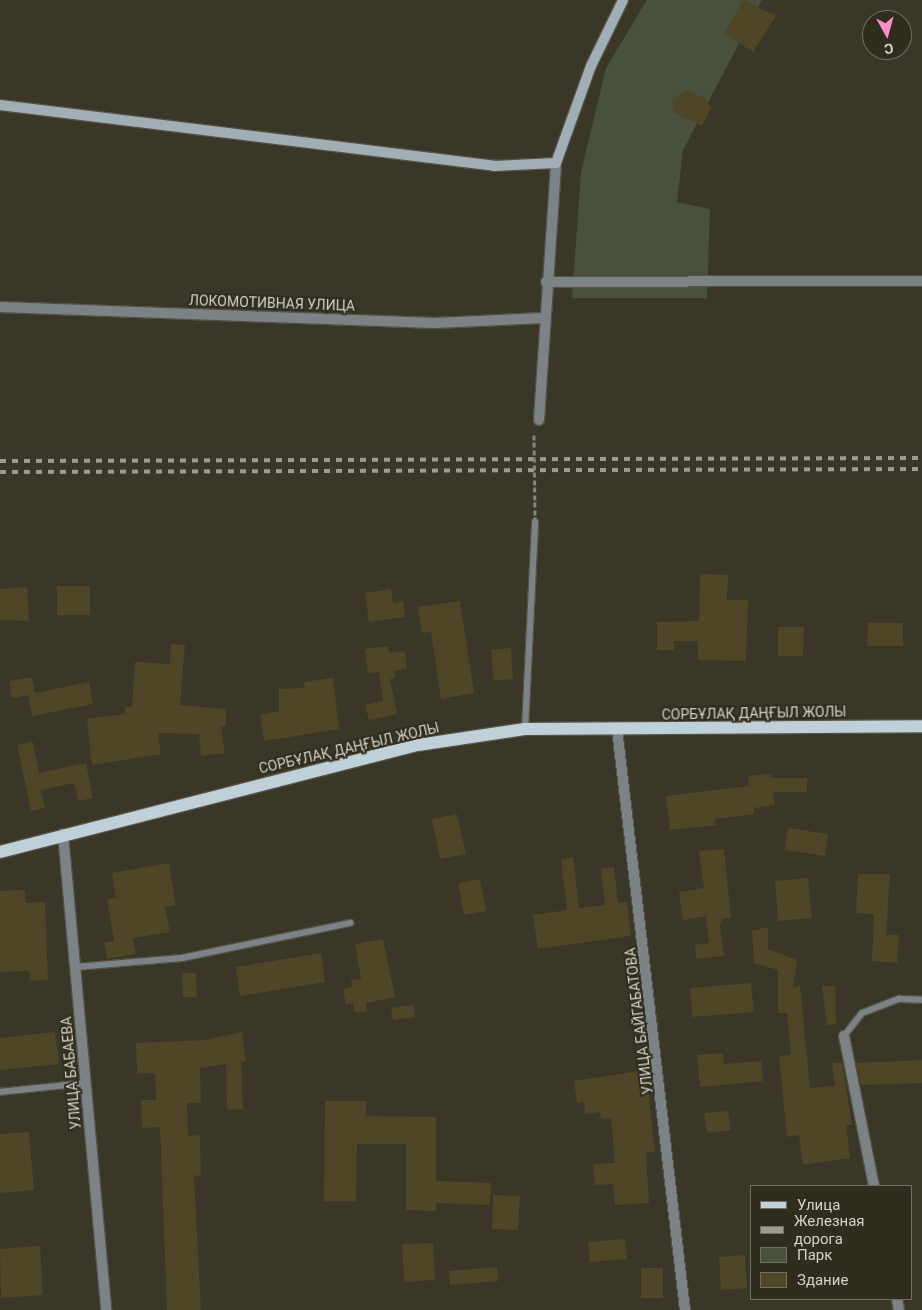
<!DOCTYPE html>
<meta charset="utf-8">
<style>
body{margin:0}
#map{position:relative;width:922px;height:1310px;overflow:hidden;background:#3a3628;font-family:Roboto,sans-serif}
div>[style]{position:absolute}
.green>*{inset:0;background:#47513d}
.building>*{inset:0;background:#4f4627}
.roads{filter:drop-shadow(1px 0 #565245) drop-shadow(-1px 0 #565245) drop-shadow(0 1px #565245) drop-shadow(0 -1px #565245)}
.service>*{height:6px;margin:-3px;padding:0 3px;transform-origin:3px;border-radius:3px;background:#7b8387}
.minor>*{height:10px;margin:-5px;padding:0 5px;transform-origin:5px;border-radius:5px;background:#7b8387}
.tertiary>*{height:10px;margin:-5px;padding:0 5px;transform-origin:5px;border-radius:5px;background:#7b8387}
.secondary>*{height:10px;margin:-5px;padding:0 5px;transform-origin:5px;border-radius:5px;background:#a2aeb5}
.primary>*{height:12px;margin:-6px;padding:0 6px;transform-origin:6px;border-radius:6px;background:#c0d0d8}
.rail>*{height:4px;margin-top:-2px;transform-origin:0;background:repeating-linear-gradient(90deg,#9f9b90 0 6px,transparent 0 12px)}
.path-bridge>*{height:3px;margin-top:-1.5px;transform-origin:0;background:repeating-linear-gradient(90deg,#888479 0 5px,transparent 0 7.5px)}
span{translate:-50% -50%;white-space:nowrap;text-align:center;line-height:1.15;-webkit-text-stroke:4px #302c1e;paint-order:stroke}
.street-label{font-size:14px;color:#d5d2c9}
.legend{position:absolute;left:750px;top:1185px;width:162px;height:115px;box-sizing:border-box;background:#302c1e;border:1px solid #726e62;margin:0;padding:6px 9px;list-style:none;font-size:15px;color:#d5d2c9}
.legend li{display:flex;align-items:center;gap:10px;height:25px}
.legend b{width:25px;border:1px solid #726e62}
.north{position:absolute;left:862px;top:10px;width:50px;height:50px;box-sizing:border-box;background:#302c1e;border:1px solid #726e62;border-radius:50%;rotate:173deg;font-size:14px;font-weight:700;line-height:20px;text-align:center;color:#d5d2c9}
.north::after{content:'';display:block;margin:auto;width:18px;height:22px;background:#fa8fc7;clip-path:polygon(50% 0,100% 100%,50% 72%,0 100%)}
</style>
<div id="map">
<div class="green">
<i style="clip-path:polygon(647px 0,762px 0,683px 150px,677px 202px,710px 209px,707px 298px,572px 298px,581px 172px,606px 68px)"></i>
</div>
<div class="building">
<i style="clip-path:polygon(744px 0,776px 16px,753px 52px,723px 33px)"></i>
<i style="clip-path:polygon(685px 90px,705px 98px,711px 108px,702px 126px,672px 112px,675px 105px,672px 103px)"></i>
<i style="clip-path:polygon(700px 574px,728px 575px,727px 600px,748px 600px,746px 661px,698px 660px,698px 641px,674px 641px,674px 650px,657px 650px,657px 622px,699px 621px)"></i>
<i style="clip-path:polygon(57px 586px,90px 586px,90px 615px,57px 615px)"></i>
<i style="clip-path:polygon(27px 587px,29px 621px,0 620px,0 589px)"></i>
<i style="clip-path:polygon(391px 589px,393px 603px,403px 601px,405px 617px,369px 622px,365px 593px)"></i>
<i style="clip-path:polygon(460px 601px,474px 693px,441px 699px,431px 632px,422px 633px,418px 607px)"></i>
<i style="clip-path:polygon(868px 623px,903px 623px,903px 646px,867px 646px)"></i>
<i style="clip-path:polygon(778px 627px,804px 627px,803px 656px,778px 656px)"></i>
<i style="clip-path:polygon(171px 644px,185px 645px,180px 705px,226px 709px,226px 726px,221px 726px,225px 753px,201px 756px,199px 734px,158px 733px,161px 754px,92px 765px,87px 719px,125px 714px,125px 707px,132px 707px,135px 662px,170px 664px)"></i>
<i style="clip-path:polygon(388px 646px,389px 653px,405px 651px,407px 669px,394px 671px,395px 678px,390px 679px,397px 714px,369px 720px,365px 705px,383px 701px,379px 672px,368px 673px,365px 649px)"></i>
<i style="clip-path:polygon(511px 648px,513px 679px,494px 681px,491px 650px)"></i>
<i style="clip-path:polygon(32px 677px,35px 693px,89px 682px,93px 704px,32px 716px,28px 695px,12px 698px,9px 681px)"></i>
<i style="clip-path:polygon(333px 678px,339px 729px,264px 741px,260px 715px,279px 711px,279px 689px,305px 688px,304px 682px)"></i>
<i style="clip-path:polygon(33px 742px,39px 773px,86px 763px,93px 798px,78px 801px,74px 783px,41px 790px,45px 808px,31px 811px,17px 745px)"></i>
<i style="clip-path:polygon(771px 774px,771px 778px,807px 778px,807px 792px,773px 792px,775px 805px,754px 808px,754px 814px,715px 819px,716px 825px,670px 830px,666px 796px,749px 786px,748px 776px)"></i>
<i style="clip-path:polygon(457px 814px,466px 854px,440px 859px,432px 819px)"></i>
<i style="clip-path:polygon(788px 828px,828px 834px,825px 856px,785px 850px)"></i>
<i style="clip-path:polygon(724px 849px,731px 918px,722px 919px,720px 925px,724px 956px,696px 959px,695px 945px,709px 943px,706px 916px,683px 920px,679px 892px,704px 888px,699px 851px)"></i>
<i style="clip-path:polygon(573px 857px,579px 908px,605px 905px,601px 868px,614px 867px,618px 903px,627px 902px,631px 936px,538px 949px,533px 915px,567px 910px,561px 859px)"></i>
<i style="clip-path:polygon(169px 863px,176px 905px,165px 907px,170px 932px,133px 938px,136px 954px,107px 959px,104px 943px,114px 941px,107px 899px,116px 898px,112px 873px)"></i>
<i style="clip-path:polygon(858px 874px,890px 874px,886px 935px,899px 935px,897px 963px,872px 961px,874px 914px,856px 913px)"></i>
<i style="clip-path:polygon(808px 878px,812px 918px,778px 921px,775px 881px)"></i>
<i style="clip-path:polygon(480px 879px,486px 911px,464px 915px,458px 883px)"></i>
<i style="clip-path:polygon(25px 890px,26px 903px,45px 902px,48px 980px,30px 981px,29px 971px,0 972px,0 891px)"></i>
<i style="clip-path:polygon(768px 927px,768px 949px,797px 960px,793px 987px,800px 986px,810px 1088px,835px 1086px,832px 1063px,842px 1063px,852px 1125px,846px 1125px,850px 1158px,803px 1165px,799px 1135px,787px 1137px,779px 1056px,791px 1055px,787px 1013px,778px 1013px,778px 970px,754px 963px,752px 931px)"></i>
<i style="clip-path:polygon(383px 939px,395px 997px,366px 1003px,367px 1011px,355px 1013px,353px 1003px,346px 1005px,343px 989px,352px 987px,351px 980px,361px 979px,355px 944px)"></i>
<i style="clip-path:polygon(321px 953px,325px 982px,240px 996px,236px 967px)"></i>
<i style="clip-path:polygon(182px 973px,196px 973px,197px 997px,183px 997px)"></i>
<i style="clip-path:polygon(751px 983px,754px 1012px,692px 1017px,690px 988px)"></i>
<i style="clip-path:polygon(822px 986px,835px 986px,836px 1024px,827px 1025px)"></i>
<i style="clip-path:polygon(413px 1005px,415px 1017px,393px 1020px,391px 1008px)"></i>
<i style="clip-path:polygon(55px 1032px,59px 1064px,0 1070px,0 1038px)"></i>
<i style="clip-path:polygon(242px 1032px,246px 1061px,241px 1062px,243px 1109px,227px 1110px,226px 1064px,200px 1068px,201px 1103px,187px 1103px,188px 1136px,200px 1135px,201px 1175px,194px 1176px,201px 1310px,167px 1310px,160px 1127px,142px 1128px,141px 1100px,156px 1100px,155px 1073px,137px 1074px,136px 1043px,205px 1040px)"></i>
<i style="clip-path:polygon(723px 1053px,724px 1064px,761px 1061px,763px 1081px,700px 1087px,697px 1055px)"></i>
<i style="clip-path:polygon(922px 1060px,922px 1083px,861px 1085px,856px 1063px)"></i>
<i style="clip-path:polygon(646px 1070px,655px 1152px,646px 1153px,649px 1203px,615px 1205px,613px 1184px,595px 1185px,593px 1164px,615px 1163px,611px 1118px,601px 1119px,600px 1112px,585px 1114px,584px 1102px,577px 1103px,574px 1081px)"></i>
<i style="clip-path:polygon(325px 1101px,366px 1101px,366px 1116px,436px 1117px,436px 1181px,491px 1183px,490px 1205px,436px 1203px,436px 1211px,406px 1210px,406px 1144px,357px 1144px,356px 1201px,324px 1201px)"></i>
<i style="clip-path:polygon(728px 1111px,731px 1130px,707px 1133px,704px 1113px)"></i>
<i style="clip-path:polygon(29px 1132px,34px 1190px,0 1193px,0 1134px)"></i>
<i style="clip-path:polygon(493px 1195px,520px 1196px,518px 1230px,492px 1229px)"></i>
<i style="clip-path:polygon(625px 1239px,627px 1259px,590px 1262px,588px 1242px)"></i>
<i style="clip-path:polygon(433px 1243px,435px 1280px,404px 1282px,402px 1244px)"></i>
<i style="clip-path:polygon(40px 1246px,43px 1295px,1px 1298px,0 1249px)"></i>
<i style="clip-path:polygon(745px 1255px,747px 1288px,721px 1290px,719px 1257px)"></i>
<i style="clip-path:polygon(497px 1267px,498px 1281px,450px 1285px,449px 1271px)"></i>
<i style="clip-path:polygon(641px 1268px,663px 1268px,663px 1298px,641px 1298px)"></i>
</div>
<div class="roads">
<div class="service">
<i style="left:525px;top:729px;width:207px;rotate:-87.2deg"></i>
<i style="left:76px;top:967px;width:106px;rotate:-4.9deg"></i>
<i style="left:182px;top:958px;width:172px;rotate:-11.8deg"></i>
<i style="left:844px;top:1036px;width:29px;rotate:-52deg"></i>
<i style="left:862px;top:1013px;width:40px;rotate:-21deg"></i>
<i style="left:899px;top:999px;width:23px;rotate:2deg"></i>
<i style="left:0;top:1092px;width:86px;rotate:-6deg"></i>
</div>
<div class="minor">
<i style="left:546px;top:282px;width:376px;rotate:-0.2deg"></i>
<i style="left:0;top:307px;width:435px;rotate:2.1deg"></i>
<i style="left:435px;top:323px;width:108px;rotate:-2.7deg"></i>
<i style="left:539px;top:420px;width:258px;rotate:-86.2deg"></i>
<i style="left:617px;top:729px;width:585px;rotate:83.32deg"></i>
<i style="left:844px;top:1036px;width:153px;rotate:78.7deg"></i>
<i style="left:897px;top:1299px;width:11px;rotate:80deg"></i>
</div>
<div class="tertiary">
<i style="left:63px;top:834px;width:478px;rotate:84.8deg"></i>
</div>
<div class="secondary">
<i style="left:0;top:105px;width:498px;rotate:7deg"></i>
<i style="left:494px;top:166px;width:62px;rotate:-2.8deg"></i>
<i style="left:556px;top:163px;width:103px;rotate:-70.2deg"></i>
<i style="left:591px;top:66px;width:73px;rotate:-64.1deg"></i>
</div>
<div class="primary">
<i style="left:0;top:852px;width:431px;rotate:-14.4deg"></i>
<i style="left:418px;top:745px;width:108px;rotate:-8.5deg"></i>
<i style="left:525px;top:729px;width:397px;rotate:-0.4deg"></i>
</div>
</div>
<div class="rail">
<i style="left:0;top:461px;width:922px;rotate:-0.19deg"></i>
<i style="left:0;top:472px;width:922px;rotate:-0.19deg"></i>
</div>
<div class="path-bridge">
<i style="left:534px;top:435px;width:87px;rotate:89.3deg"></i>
</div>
<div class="street-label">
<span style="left:272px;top:303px;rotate:2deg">ЛОКОМОТИВНАЯ УЛИЦА</span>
<span style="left:754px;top:713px;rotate:-1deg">СОРБҰЛАҚ ДАҢҒЫЛ ЖОЛЫ</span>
<span style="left:349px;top:748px;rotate:-13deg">СОРБҰЛАҚ ДАҢҒЫЛ ЖОЛЫ</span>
<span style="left:639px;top:1021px;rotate:-97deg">УЛИЦА БАЙГАБАТОВА</span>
<span style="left:71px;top:1073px;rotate:-95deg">УЛИЦА БАБАЕВА</span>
</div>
<ul class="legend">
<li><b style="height:6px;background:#c0d0d8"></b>Улица</li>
<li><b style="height:6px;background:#9f9b90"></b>Железная дорога</li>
<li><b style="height:14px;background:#47513d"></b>Парк</li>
<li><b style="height:14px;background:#4f4627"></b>Здание</li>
</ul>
<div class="north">С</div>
</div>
